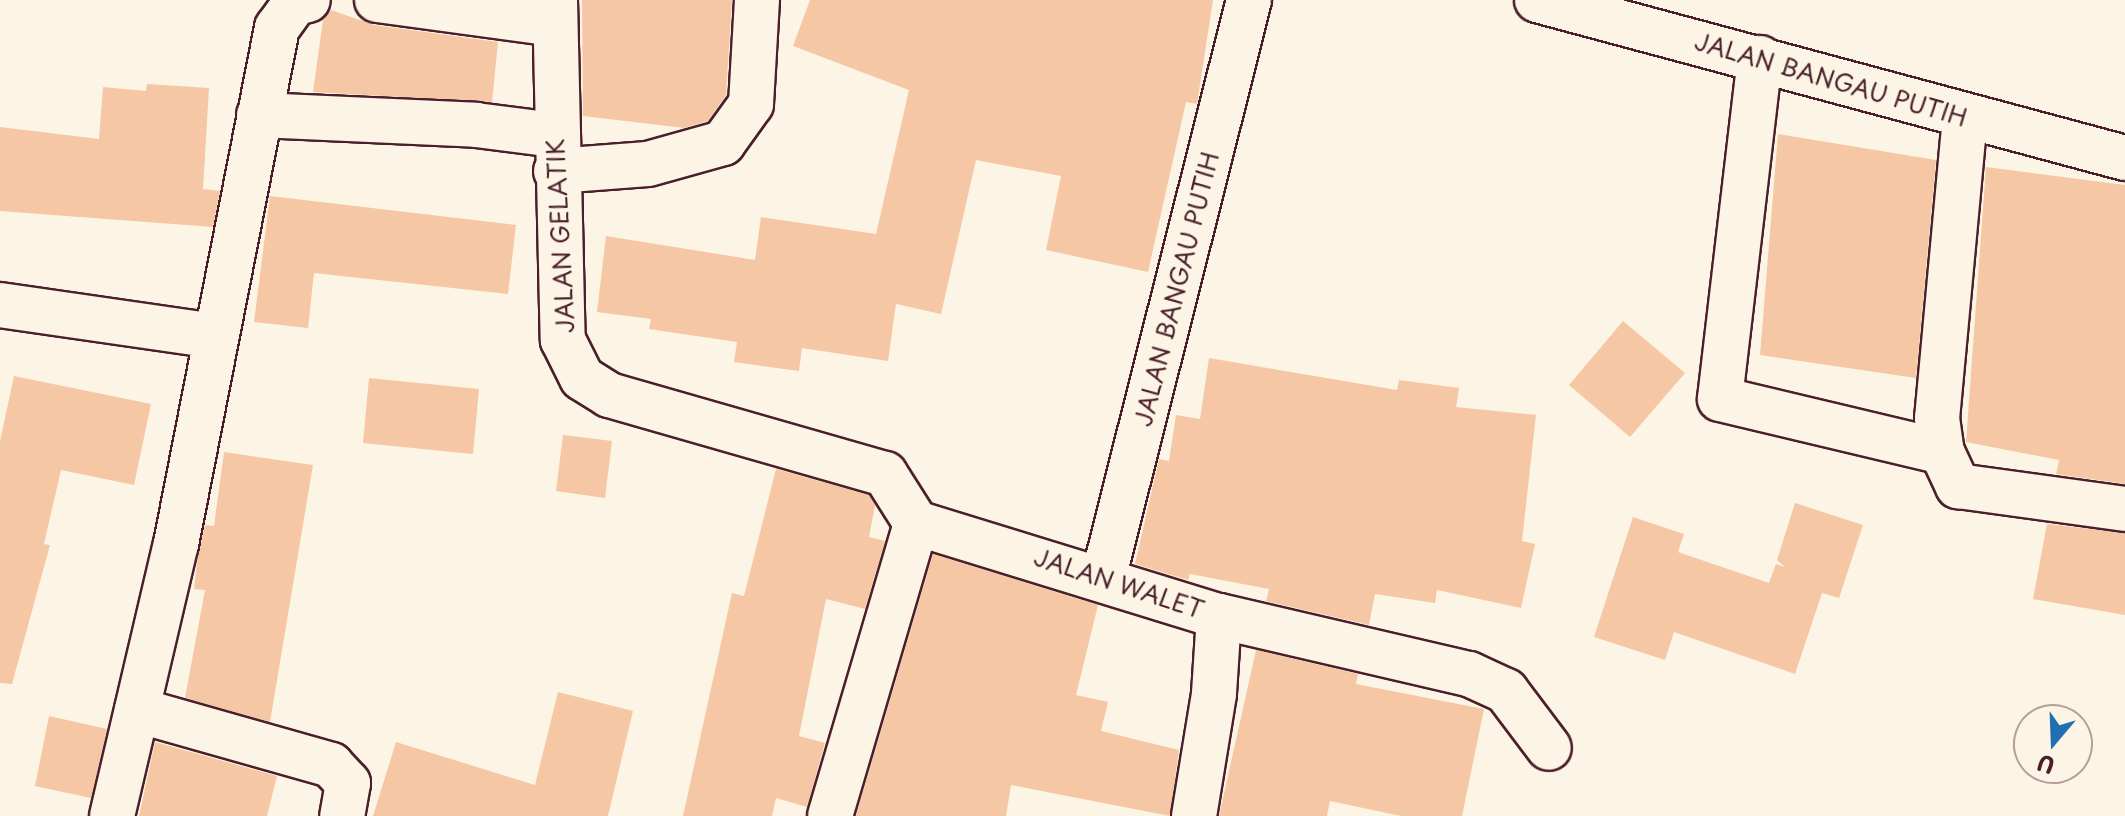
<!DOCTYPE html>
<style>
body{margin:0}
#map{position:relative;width:2125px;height:816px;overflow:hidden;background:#fcf5e5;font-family:"Playpen Sans",sans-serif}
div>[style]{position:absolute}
.building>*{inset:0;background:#f5c7a4}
.roads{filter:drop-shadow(2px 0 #4a1f2b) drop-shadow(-2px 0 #4a1f2b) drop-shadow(0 2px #4a1f2b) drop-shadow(0 -2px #4a1f2b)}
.minor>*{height:44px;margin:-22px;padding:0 22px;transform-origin:22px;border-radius:22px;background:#fcf5e5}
span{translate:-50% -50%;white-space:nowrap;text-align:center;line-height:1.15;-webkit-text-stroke:6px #fcf5e5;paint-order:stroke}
.street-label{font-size:24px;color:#4a1f2b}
.north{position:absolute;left:2013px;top:704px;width:80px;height:80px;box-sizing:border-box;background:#fcf5e5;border:2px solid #b59f9b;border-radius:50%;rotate:199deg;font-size:22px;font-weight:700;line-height:32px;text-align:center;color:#4a1f2b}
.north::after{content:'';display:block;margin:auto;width:28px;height:36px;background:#1f6fb2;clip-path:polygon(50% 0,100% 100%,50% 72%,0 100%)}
</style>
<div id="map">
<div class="building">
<i style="clip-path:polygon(582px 0,732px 0,726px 95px,708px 121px,684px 128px,583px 116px)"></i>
<i style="clip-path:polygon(810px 0,1213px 0,1197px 104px,1186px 102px,1148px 272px,1046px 250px,1061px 176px,976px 160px,941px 314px,896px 304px,888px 361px,802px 348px,799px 371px,734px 362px,737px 342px,649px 329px,651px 319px,597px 312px,606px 236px,755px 260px,761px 217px,876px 234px,909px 90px,793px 46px)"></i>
<i style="clip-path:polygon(331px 10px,374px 25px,498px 42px,492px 102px,313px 92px,323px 20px)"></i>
<i style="clip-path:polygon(147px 84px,209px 88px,203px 189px,220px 191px,213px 227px,0 211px,0 127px,99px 139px,103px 87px,146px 91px)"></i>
<i style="clip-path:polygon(1778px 134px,1936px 160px,1916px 378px,1760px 355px)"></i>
<i style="clip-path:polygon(1986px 167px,2125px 185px,2125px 484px,2056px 474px,2059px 460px,1966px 442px)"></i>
<i style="clip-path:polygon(270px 196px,516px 225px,508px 294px,314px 273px,308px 328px,254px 322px)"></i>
<i style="clip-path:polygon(1623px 321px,1685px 373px,1630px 437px,1569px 385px)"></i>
<i style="clip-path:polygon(1209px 358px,1397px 390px,1399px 380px,1459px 388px,1456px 407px,1536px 415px,1522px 541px,1535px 544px,1521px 608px,1437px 590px,1435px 603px,1375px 594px,1369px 625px,1266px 601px,1269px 589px,1190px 574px,1188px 580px,1135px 564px,1159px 459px,1169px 461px,1176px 415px,1200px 419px)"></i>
<i style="clip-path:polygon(14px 376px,151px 404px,134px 485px,61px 470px,44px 544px,50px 545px,12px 684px,0 683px,0 441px)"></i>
<i style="clip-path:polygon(369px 378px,479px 389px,473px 454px,363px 443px)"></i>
<i style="clip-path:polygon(563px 435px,612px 441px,605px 498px,556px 491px)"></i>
<i style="clip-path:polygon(224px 452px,313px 465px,270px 722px,185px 698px,205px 590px,194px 589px,197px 563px,205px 525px,214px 526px)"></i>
<i style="clip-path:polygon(776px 469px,869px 495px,875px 505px,869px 537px,885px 541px,865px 609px,826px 599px,799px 736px,825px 743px,807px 807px,776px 798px,772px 816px,683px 816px,732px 593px,744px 596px)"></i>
<i style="clip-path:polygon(1795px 503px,1863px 525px,1839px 598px,1822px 593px,1795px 674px,1674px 632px,1665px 660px,1594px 637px,1633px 517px,1684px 534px,1678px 552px,1769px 583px,1776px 564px,1785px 567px,1777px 560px)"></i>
<i style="clip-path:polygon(2047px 524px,2125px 533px,2125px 615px,2033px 599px)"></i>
<i style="clip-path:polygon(933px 554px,1098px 605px,1076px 695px,1108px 702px,1101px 731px,1179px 750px,1170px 816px,1011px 785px,1006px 816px,856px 816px)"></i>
<i style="clip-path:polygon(1256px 650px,1358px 674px,1356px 684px,1484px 709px,1462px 816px,1401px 816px,1330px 801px,1327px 816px,1219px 816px)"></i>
<i style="clip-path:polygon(558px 692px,633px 711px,608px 816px,373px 816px,396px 742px,535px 785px)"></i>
<i style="clip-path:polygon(49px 716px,107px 729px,91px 798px,35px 786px)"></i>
<i style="clip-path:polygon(155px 742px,277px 776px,267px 816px,139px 816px)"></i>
</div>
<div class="roads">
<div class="minor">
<i style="left:377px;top:0;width:179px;rotate:7.7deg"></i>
<i style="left:555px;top:0;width:340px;rotate:88.7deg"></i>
<i style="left:563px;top:340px;width:42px;rotate:63.4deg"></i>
<i style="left:582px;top:378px;width:32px;rotate:32deg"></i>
<i style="left:609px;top:395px;width:287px;rotate:16deg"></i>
<i style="left:885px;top:474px;width:58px;rotate:57.7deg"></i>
<i style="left:1537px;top:0;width:609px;rotate:15.04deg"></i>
<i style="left:1760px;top:58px;width:343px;rotate:96.7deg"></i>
<i style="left:1720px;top:399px;width:228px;rotate:13.4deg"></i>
<i style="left:259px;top:115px;width:217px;rotate:2.6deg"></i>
<i style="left:476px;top:125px;width:79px;rotate:7.3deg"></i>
<i style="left:1965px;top:117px;width:302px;rotate:95.3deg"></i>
<i style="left:1937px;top:418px;width:34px;rotate:82deg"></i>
<i style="left:1942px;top:452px;width:38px;rotate:65deg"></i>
<i style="left:1958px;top:486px;width:169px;rotate:7.8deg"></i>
<i style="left:556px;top:171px;width:92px;rotate:-4.4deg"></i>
<i style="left:648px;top:164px;width:78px;rotate:-15.6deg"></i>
<i style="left:723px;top:143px;width:48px;rotate:-54.3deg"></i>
<i style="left:751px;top:104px;width:104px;rotate:-86.7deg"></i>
<i style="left:0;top:305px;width:216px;rotate:8.2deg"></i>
<i style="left:916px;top:523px;width:317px;rotate:17.1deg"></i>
<i style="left:1219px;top:616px;width:78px;rotate:93.7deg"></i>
<i style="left:1214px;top:694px;width:124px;rotate:99.3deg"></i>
<i style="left:1103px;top:579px;width:597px;rotate:-75.85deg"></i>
<i style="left:1219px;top:616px;width:257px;rotate:13.1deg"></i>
<i style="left:1469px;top:674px;width:41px;rotate:24.7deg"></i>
<i style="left:1506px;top:691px;width:71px;rotate:53deg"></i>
<i style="left:137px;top:710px;width:202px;rotate:15.8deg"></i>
<i style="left:331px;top:765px;width:25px;rotate:47deg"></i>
<i style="left:348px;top:783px;width:34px;rotate:100deg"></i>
<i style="left:112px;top:816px;width:279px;rotate:-76.8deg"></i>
<i style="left:176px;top:544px;width:526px;rotate:-78.93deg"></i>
<i style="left:277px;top:28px;width:31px;rotate:-54deg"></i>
<i style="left:295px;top:3px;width:13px;rotate:-13deg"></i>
<i style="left:830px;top:816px;width:305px;rotate:-73.6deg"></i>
</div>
</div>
<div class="street-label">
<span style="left:1831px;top:79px;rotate:16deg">JALAN BANGAU PUTIH</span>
<span style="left:560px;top:236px;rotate:-93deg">JALAN GELATIK</span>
<span style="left:1176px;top:289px;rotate:-76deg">JALAN BANGAU PUTIH</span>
<span style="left:1119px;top:583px;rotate:18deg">JALAN WALET</span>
</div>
<div class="north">U</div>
</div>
